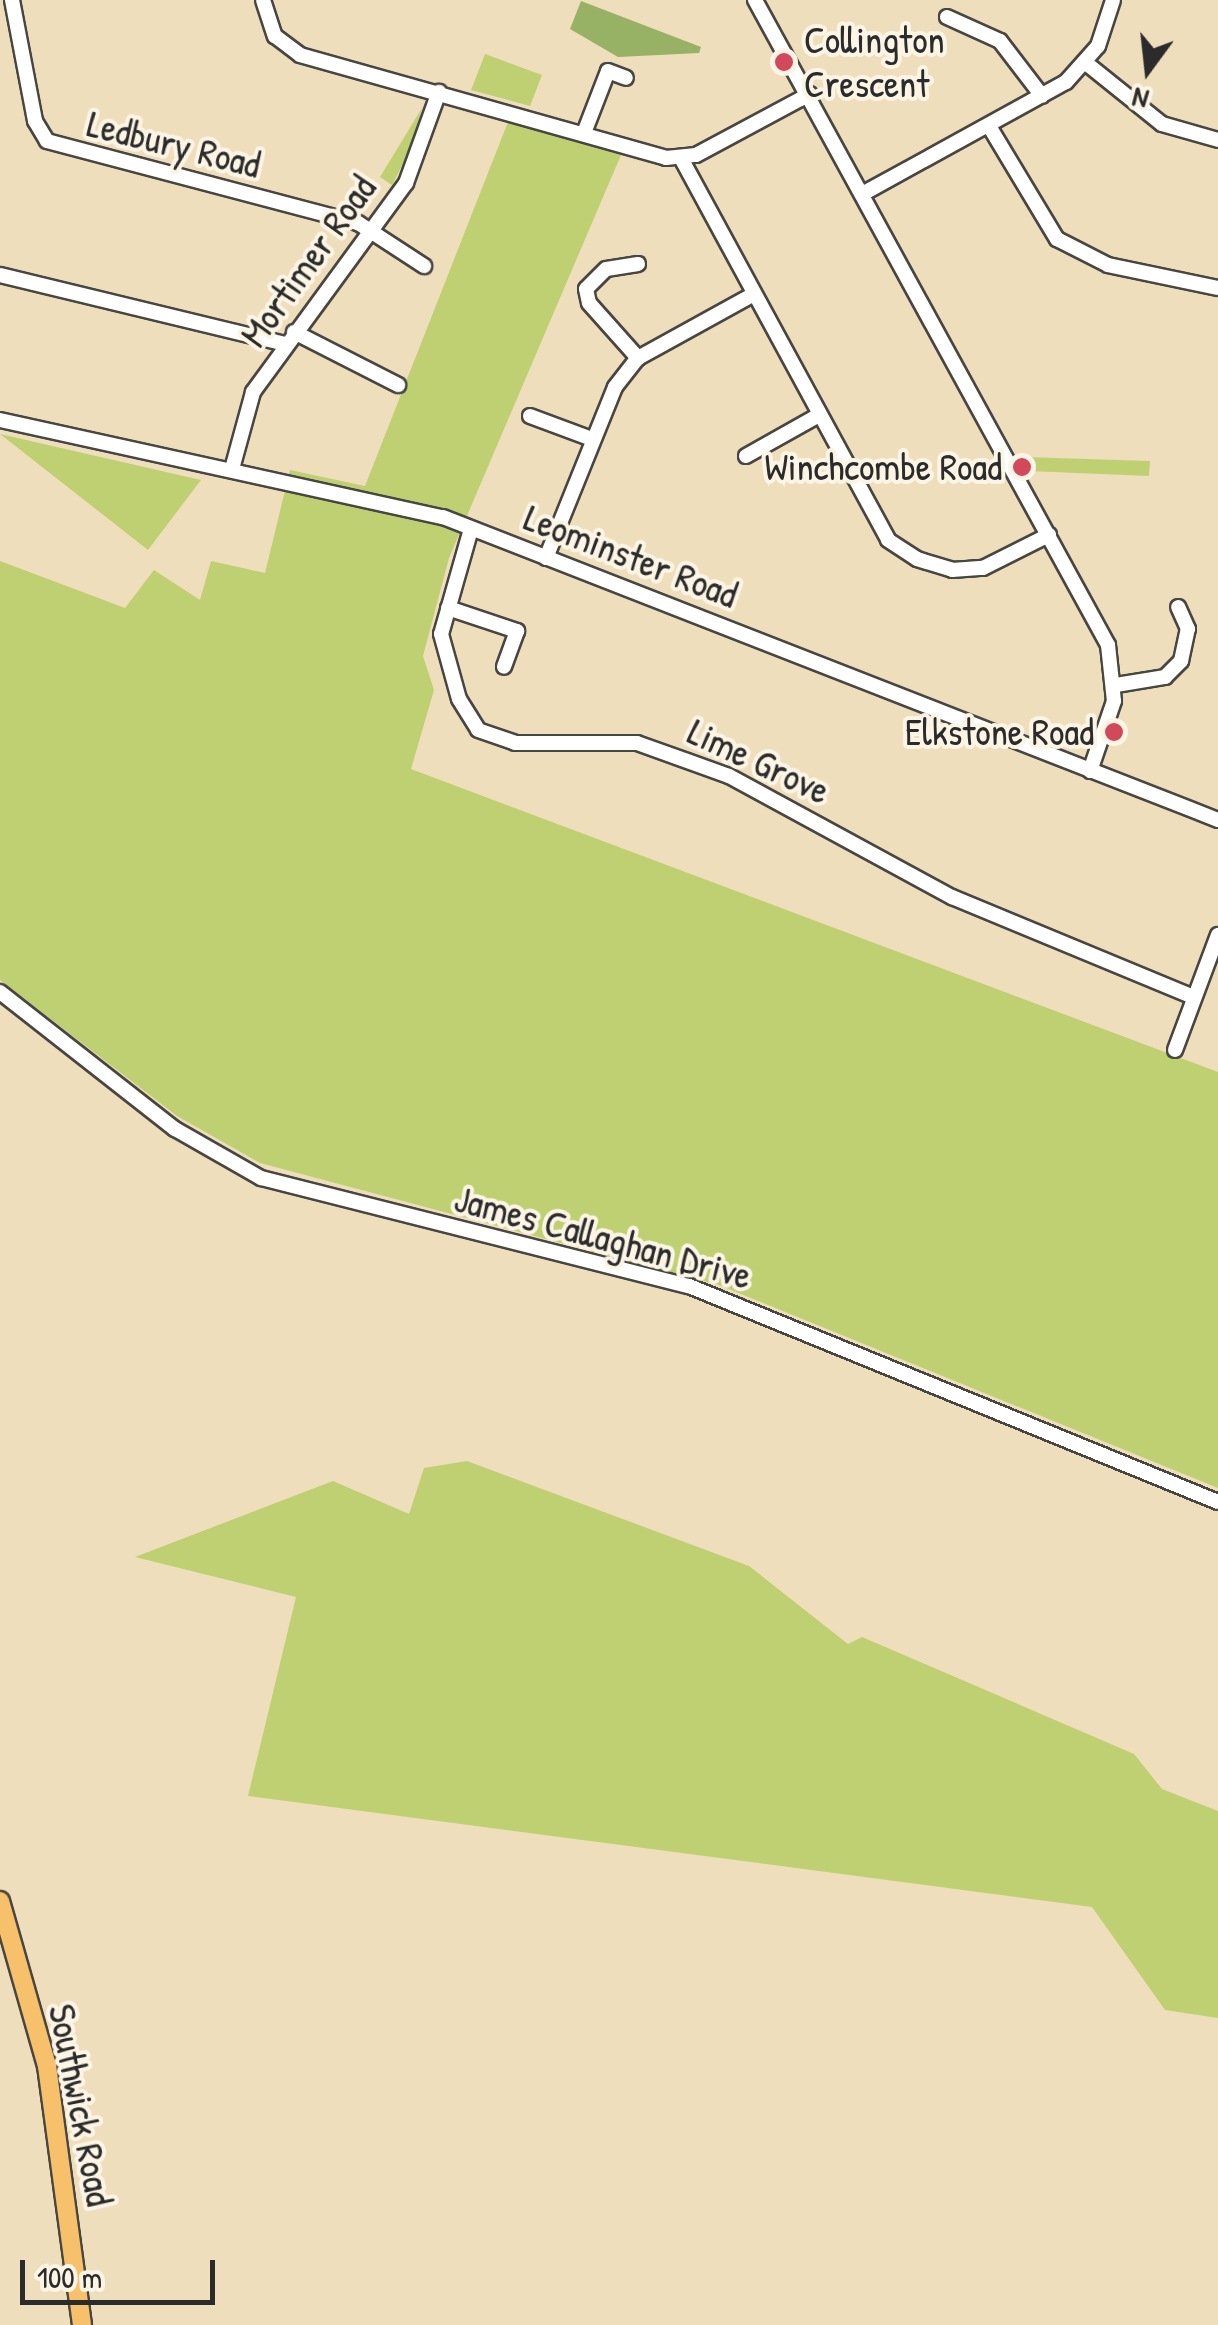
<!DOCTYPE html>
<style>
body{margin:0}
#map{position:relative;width:1218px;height:2325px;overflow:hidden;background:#efdebc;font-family:"Patrick Hand",sans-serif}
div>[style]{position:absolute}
.green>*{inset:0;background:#bfd072}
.forest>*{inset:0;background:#97b264}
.roads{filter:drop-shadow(2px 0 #484641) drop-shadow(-2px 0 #484641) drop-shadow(0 2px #484641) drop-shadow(0 -2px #484641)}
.minor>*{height:14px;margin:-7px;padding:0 7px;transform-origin:7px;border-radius:7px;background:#fff}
.major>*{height:18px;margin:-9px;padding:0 9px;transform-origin:9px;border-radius:9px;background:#f7c06b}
.dots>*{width:28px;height:28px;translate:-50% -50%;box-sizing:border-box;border:5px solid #fcf5e5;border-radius:50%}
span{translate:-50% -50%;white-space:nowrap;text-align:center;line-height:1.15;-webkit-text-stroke:8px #fcf5e5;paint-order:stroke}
.poi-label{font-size:38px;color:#2b2b2b}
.left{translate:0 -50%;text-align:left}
.right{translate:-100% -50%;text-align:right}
.street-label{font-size:38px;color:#2b2b2b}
.north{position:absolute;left:1098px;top:20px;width:100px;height:100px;-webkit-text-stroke:8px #fcf5e5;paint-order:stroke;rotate:195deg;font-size:28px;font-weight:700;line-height:40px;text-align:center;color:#2b2b2b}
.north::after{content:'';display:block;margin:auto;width:35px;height:45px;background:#2b2b2b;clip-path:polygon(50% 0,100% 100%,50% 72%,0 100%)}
.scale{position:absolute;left:20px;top:2260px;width:195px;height:45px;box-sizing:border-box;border:5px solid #2b2b2b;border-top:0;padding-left:12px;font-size:30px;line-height:35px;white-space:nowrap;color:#2b2b2b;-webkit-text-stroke:8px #fcf5e5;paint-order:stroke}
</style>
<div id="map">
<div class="green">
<i style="clip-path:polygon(485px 54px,542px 75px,530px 106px,471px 90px)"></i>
<i style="clip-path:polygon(422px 108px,410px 150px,392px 185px,380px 177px)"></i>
<i style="clip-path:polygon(508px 122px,621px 155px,449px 558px,423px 656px,434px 690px,411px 769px,1218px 1072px,1218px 1488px,719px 1285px,260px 1163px,177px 1116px,0 980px,0 561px,125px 608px,154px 570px,200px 600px,211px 561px,265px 573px,290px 470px,365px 486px)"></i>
<i style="clip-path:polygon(0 434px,201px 480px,148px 550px)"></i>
<i style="clip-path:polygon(1024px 457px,1150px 461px,1149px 476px,1029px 471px)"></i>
<i style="clip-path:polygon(467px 1461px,749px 1566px,848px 1644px,862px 1637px,1134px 1754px,1162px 1789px,1218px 1811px,1218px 2018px,1165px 2010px,1092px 1907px,248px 1796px,296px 1597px,135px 1557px,333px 1481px,409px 1514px,424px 1468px)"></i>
</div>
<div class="forest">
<i style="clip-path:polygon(581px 1px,701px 47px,699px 53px,618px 57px,570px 29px)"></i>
</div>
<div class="roads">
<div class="minor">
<i style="left:12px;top:0;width:123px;rotate:79.2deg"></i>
<i style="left:35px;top:121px;width:23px;rotate:59deg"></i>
<i style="left:47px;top:141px;width:322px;rotate:14.8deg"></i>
<i style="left:358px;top:223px;width:79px;rotate:33.1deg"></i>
<i style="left:263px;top:0;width:38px;rotate:72deg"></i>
<i style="left:275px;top:36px;width:31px;rotate:37deg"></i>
<i style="left:300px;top:55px;width:380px;rotate:15.7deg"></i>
<i style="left:666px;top:158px;width:30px;rotate:-6deg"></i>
<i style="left:696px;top:155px;width:129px;rotate:-28.2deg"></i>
<i style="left:755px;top:0;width:735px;rotate:61.31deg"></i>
<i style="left:1108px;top:645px;width:56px;rotate:83.9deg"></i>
<i style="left:1114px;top:701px;width:74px;rotate:108.9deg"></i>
<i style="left:947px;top:17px;width:58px;rotate:24.4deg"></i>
<i style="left:1000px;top:41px;width:69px;rotate:52.6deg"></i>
<i style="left:1086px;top:63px;width:97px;rotate:38.8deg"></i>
<i style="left:1162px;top:124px;width:58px;rotate:15.9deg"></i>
<i style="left:989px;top:126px;width:132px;rotate:59deg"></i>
<i style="left:1057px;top:239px;width:57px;rotate:27deg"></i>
<i style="left:1108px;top:265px;width:112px;rotate:11.8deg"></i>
<i style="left:584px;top:133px;width:66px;rotate:-68.8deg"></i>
<i style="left:608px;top:71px;width:19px;rotate:21deg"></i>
<i style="left:681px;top:158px;width:434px;rotate:61.5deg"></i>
<i style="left:888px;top:540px;width:35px;rotate:33deg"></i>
<i style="left:917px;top:559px;width:37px;rotate:17deg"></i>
<i style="left:952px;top:570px;width:31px;rotate:-4deg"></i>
<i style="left:983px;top:568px;width:74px;rotate:-26.6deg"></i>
<i style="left:864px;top:193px;width:230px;rotate:-28.8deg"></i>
<i style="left:1066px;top:82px;width:48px;rotate:-48.4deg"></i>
<i style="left:1098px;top:46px;width:48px;rotate:-71.9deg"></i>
<i style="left:638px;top:264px;width:32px;rotate:171deg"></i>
<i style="left:606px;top:269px;width:28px;rotate:135deg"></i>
<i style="left:586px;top:289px;width:14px;rotate:78deg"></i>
<i style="left:589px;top:303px;width:74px;rotate:48.3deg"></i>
<i style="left:0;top:275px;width:294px;rotate:13.6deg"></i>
<i style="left:294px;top:332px;width:117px;rotate:27deg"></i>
<i style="left:530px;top:416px;width:66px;rotate:20.4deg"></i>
<i style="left:0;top:420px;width:453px;rotate:12.4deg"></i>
<i style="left:443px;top:517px;width:832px;rotate:21.35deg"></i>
<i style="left:746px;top:456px;width:84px;rotate:-29.3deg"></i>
<i style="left:232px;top:469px;width:80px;rotate:-74.7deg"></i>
<i style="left:253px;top:392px;width:259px;rotate:-53.8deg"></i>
<i style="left:406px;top:183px;width:97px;rotate:-70.1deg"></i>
<i style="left:471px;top:529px;width:109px;rotate:105.9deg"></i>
<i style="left:441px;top:634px;width:67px;rotate:74.5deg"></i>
<i style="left:459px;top:699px;width:36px;rotate:58deg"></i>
<i style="left:478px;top:730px;width:39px;rotate:19deg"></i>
<i style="left:515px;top:743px;width:122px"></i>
<i style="left:637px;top:743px;width:98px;rotate:19.7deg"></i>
<i style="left:729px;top:776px;width:254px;rotate:28.5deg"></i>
<i style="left:952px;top:897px;width:262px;rotate:22.5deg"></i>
<i style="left:546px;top:558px;width:184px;rotate:-68deg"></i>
<i style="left:615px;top:387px;width:37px;rotate:-52deg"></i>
<i style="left:638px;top:358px;width:132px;rotate:-28.9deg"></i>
<i style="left:448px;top:608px;width:73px;rotate:18.4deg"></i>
<i style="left:517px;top:631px;width:38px;rotate:110deg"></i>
<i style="left:1116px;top:685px;width:50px;rotate:-9.3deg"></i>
<i style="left:1165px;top:677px;width:23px;rotate:-45deg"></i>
<i style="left:1181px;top:661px;width:33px;rotate:-78deg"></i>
<i style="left:1188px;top:629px;width:24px;rotate:-114deg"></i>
<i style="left:0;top:992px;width:222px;rotate:38.1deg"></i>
<i style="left:175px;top:1129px;width:99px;rotate:29.7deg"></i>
<i style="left:261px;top:1178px;width:441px;rotate:14.2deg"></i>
<i style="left:689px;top:1286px;width:571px;rotate:22.21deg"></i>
<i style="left:1175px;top:1050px;width:123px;rotate:-69.5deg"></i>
</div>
<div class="major">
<i style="left:0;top:1901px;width:172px;rotate:74.1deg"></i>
<i style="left:47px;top:2066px;width:261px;rotate:82.3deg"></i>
</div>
</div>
<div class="dots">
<i style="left:784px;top:62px;background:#d1495b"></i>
<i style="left:1022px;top:467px;background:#d1495b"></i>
<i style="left:1114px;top:732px;background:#d1495b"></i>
</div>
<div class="poi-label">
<span class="left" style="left:804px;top:62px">Collington<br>Crescent</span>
<span class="right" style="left:1002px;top:467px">Winchcombe Road</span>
<span class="right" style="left:1094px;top:732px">Elkstone Road</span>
</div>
<div class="street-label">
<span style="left:174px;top:144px;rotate:14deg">Ledbury Road</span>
<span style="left:308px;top:261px;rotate:-54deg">Mortimer Road</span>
<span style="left:631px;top:556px;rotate:21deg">Leominster Road</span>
<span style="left:759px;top:761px;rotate:25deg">Lime Grove</span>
<span style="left:603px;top:1237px;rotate:15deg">James Callaghan Drive</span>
<span style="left:81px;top:2105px;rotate:79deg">Southwick Road</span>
</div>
<div class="north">N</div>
<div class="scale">100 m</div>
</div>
